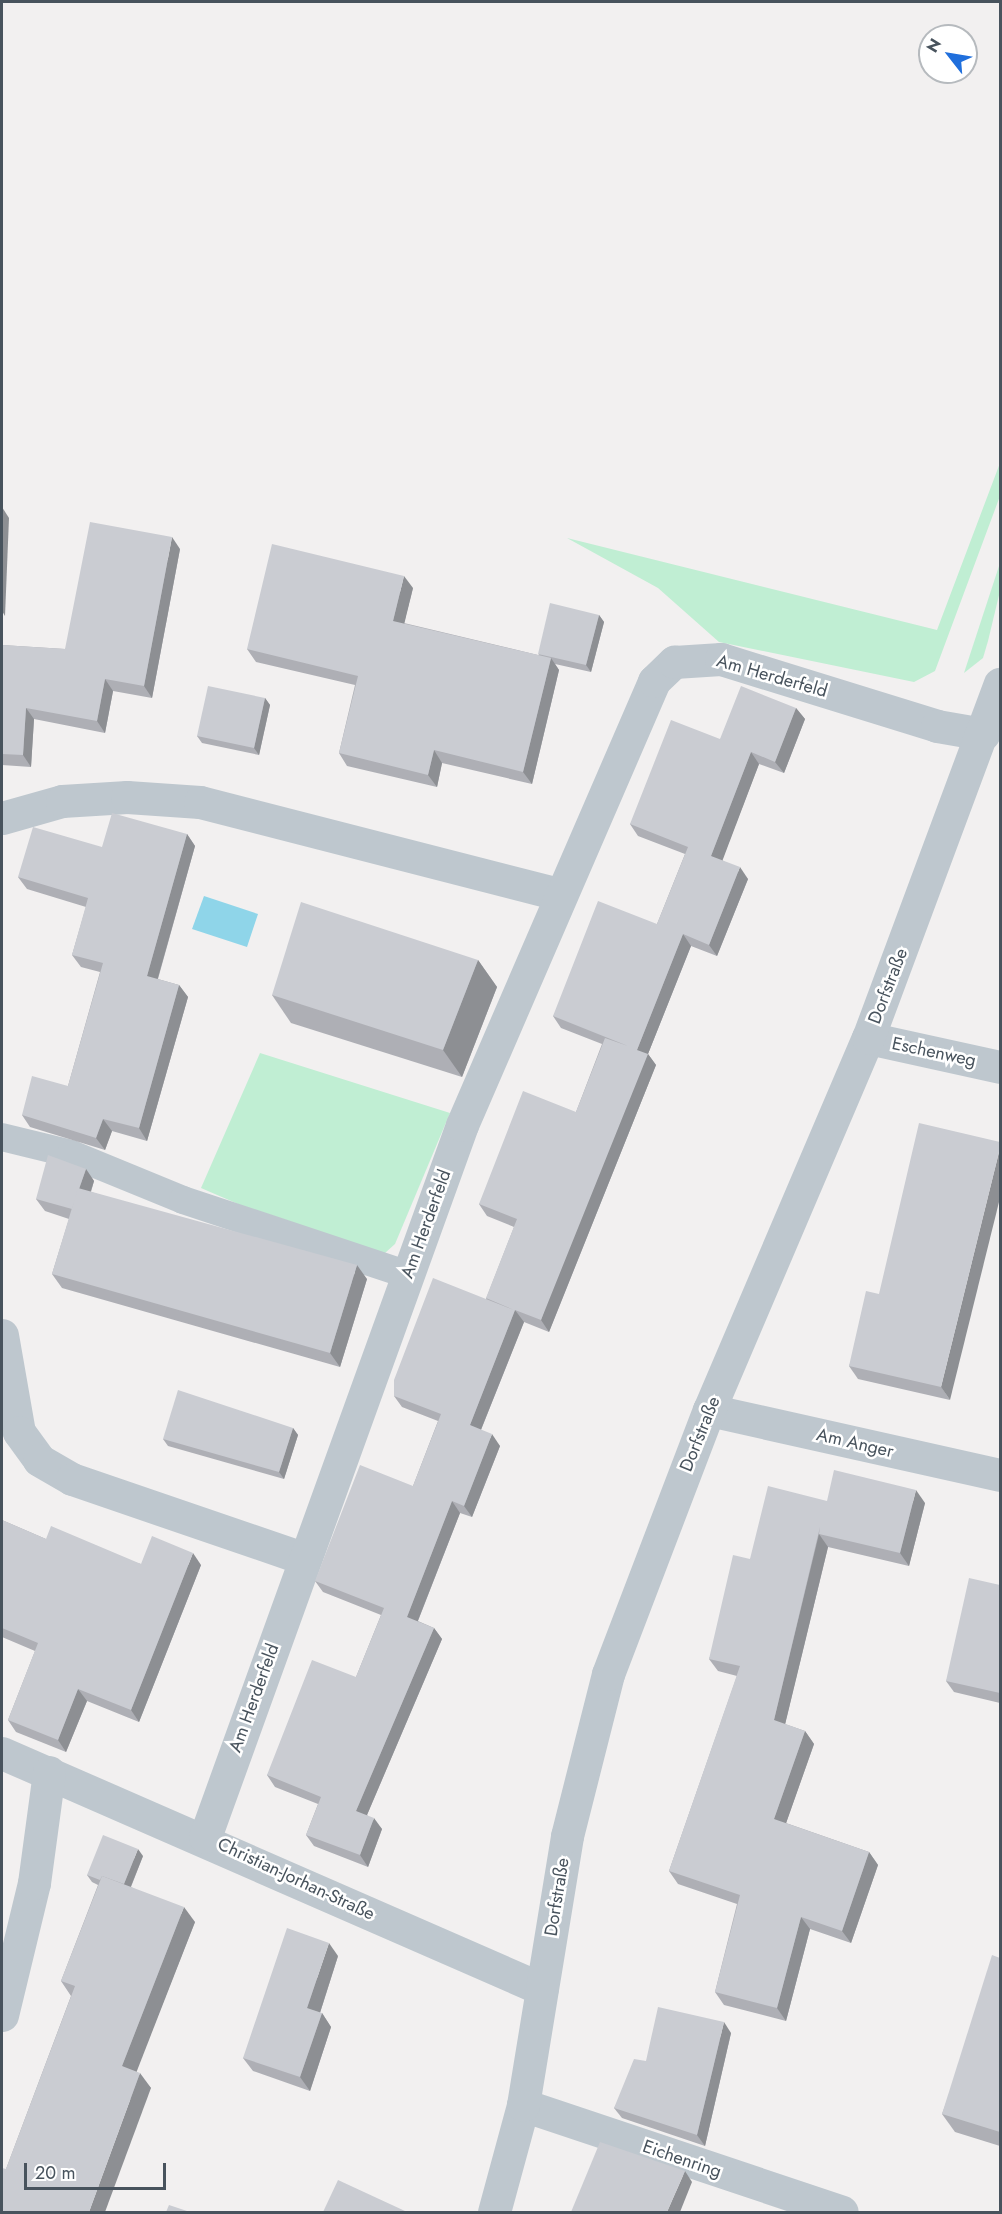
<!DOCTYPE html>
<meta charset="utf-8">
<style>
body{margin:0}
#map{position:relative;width:1002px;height:2214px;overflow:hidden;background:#f2f0f0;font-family:Jost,sans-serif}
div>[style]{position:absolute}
.green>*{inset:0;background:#c0eed3}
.water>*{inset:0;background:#8fd5e9}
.service>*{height:28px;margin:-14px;padding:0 14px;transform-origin:14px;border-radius:14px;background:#bec7ce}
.minor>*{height:33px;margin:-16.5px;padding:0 16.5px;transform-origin:16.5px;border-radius:16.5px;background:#bec7ce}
.tertiary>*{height:33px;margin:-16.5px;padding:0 16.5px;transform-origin:16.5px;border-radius:16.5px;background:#bec7ce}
.wall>*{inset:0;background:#aeafb5}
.shaded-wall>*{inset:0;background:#8d8f93}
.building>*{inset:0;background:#caccd2}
span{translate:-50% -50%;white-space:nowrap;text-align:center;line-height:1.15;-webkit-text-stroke:5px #fff;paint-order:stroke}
.street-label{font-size:18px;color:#48535d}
.frame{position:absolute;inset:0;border:3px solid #48535d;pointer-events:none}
.north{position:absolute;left:918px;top:24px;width:60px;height:60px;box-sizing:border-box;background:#fff;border:2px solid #b6babe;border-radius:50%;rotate:301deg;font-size:16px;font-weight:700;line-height:24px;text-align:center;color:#48535d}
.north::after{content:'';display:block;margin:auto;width:21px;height:27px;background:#206fdc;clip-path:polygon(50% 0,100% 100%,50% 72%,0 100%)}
.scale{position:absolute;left:24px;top:2163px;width:142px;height:27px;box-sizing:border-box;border:3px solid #48535d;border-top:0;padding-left:8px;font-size:18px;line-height:21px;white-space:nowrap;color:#48535d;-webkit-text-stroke:4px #fff;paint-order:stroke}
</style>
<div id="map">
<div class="green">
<i style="clip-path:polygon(1000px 463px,1000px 496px,935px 671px,914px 682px,719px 642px,658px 588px,567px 538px,937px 630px)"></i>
<i style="clip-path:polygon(1000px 563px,1000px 591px,988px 641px,983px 658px,964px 673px)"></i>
<i style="clip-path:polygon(260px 1053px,450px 1113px,395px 1244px,385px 1253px,361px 1257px,201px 1188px)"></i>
</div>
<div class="water">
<i style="clip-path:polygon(204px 896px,258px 914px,247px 947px,192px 929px)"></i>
</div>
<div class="service">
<i style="left:2px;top:1137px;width:71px;rotate:13.8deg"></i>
<i style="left:71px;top:1154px;width:121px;rotate:22.3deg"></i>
<i style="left:183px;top:1200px;width:237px;rotate:18.4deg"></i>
</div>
<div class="minor">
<i style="left:2px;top:818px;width:62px;rotate:-15.8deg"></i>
<i style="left:62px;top:801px;width:65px;rotate:-3.5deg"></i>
<i style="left:127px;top:797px;width:73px;rotate:3.9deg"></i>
<i style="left:200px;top:802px;width:370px;rotate:14.4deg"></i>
<i style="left:868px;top:1038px;width:135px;rotate:12.4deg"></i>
<i style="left:2px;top:1335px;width:98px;rotate:80.1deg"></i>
<i style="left:19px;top:1432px;width:34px;rotate:54deg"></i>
<i style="left:39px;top:1460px;width:38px;rotate:30deg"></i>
<i style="left:72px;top:1479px;width:244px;rotate:18.9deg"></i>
<i style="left:709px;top:1410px;width:298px;rotate:12.6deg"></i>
<i style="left:2px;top:1753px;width:589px;rotate:23.61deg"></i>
<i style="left:205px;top:1837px;width:757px;rotate:-70.15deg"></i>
<i style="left:462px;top:1125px;width:484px;rotate:-66.6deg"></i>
<i style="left:654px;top:681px;width:28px;rotate:-44deg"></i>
<i style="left:674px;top:662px;width:47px;rotate:-3.7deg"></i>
<i style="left:721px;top:659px;width:226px;rotate:17.2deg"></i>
<i style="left:937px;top:726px;width:47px;rotate:9.9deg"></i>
<i style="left:2px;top:2015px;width:136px;rotate:-76.4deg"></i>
<i style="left:34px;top:1883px;width:112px;rotate:-82.3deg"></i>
<i style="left:523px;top:2105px;width:336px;rotate:18.5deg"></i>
</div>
<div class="tertiary">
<i style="left:494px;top:2212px;width:111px;rotate:-74.8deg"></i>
<i style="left:523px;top:2105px;width:273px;rotate:-80.7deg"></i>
<i style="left:567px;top:1836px;width:167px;rotate:-75.8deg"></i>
<i style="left:608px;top:1674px;width:283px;rotate:-69.1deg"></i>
<i style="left:709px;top:1410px;width:405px;rotate:-66.9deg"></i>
<i style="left:868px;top:1038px;width:378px;rotate:-69.6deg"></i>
</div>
<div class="wall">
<i style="clip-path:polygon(180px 549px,152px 698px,113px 691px,105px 733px,34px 719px,31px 767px,2px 765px,2px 645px,65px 649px)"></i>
<i style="clip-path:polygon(413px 588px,404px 623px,538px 655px,599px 615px,604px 622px,591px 672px,555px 664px,559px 670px,532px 784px,442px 763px,437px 787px,347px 766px,339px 753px,355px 685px,256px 662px,247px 649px)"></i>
<i style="clip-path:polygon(265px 698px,270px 705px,259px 755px,202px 743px,197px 736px)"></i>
<i style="clip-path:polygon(796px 708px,805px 719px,784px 773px,759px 764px,722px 860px,748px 879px,717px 956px,691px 946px,648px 1054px,656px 1065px,549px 1332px,524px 1322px,481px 1430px,500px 1446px,472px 1517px,460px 1513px,418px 1621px,434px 1628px,442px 1639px,367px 1815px,382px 1829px,368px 1867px,314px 1846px,306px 1835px,318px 1804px,275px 1787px,267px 1775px,356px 1677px,381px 1615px,323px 1592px,315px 1581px,413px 1486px,438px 1421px,402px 1407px,394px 1396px,486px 1299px,514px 1227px,487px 1216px,479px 1204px,576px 1112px,602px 1044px,561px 1028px,553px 1016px,657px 924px,685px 854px,638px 836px,630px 824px,720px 739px)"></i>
<i style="clip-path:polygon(187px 834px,195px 846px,158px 979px,179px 985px,188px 997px,147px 1141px,112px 1131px,105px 1150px,30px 1127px,22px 1115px,68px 1086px,100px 972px,81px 967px,72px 955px,86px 907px,27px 889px,18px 877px,102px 847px)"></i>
<i style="clip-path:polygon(478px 960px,497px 987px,462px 1077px,291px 1023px,272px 995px)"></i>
<i style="clip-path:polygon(86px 1169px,94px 1181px,91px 1192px,367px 1279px,340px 1367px,62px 1288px,52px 1274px,69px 1219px,45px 1211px,36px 1199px)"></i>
<i style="clip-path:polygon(879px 1294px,950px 1400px,858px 1379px,849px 1366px)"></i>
<i style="clip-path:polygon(293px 1428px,298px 1435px,284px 1479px,168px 1446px,163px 1439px)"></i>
<i style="clip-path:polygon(827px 1501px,925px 1503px,909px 1566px,828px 1547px,785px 1724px,805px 1731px,814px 1744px,786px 1823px,869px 1852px,878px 1865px,851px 1943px,810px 1929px,786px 2021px,724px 2005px,715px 1992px,737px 1904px,678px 1884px,669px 1871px,737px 1676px,718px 1671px,709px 1659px,750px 1559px)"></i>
<i style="clip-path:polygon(2px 1520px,46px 1539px,141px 1564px,201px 1565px,139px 1722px,87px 1701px,66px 1752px,16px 1732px,8px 1720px,35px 1651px,2px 1637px)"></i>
<i style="clip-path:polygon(1000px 1585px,1000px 1703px,954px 1692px,946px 1681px)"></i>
<i style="clip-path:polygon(143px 1856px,131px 1887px,195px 1922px,136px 2071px,151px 2088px,6px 2169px,71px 1996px,61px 1981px,98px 1885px,92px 1882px,87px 1875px)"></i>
<i style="clip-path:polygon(338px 1956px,320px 2013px,322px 2013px,331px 2027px,310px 2091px,253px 2071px,243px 2058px)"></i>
<i style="clip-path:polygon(1000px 1958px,1000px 2146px,955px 2132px,942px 2114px)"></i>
<i style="clip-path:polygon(731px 2033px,705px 2146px,622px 2118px,614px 2108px,646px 2061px)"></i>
</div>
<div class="shaded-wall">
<i style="clip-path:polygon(2px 507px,9px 518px,5px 616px,2px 611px)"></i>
<i style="clip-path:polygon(172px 537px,180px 549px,152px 698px,144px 686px)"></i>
<i style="clip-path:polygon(404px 576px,413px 588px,402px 633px,393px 621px)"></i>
<i style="clip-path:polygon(599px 615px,604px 622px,591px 672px,586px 665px)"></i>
<i style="clip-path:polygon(551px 658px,559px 670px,532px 784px,523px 772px)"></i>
<i style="clip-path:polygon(105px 679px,113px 691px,105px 733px,97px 721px)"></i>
<i style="clip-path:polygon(265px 698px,270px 705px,259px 755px,254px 748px)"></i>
<i style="clip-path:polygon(26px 708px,34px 719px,31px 767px,23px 755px)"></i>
<i style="clip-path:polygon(796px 708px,805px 719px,784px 773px,775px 762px)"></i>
<i style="clip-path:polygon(434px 750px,442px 763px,437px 787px,428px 775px)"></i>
<i style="clip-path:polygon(751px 752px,759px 764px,720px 867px,711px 856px)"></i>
<i style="clip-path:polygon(187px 834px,195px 846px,155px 988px,147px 976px)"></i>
<i style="clip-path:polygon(740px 867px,748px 879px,717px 956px,709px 945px)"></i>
<i style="clip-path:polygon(683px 934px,691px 946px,648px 1054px,656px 1065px,549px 1332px,541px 1320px,637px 1050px)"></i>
<i style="clip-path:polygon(478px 960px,497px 987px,462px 1077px,443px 1050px)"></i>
<i style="clip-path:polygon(179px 985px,188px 997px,147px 1141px,139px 1128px)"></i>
<i style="clip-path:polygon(103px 1119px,112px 1131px,105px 1150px,96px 1138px)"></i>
<i style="clip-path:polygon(1000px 1148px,1000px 1198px,950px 1400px,941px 1387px)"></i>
<i style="clip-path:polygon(86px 1169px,94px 1181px,81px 1222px,72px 1209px)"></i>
<i style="clip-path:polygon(357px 1265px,367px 1279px,340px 1367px,330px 1353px)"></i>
<i style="clip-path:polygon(515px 1310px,524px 1322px,478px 1437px,470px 1425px)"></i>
<i style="clip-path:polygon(293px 1428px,298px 1435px,284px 1479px,279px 1472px)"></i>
<i style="clip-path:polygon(492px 1434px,500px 1446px,472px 1517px,464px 1506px)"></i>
<i style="clip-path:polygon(916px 1490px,925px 1503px,909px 1566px,900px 1553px)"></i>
<i style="clip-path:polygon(452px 1501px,460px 1513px,415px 1628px,407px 1617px)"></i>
<i style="clip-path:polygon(819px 1534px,828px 1547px,783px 1733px,774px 1720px)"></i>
<i style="clip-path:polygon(193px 1553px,201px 1565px,139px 1722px,131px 1710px)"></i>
<i style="clip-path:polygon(434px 1628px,442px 1639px,364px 1822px,356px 1811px)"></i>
<i style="clip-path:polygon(78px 1689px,87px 1701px,66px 1752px,58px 1740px)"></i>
<i style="clip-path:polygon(805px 1731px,814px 1744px,783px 1832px,774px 1819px)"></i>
<i style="clip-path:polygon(374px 1818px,382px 1829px,368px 1867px,360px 1855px)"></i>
<i style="clip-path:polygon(138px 1849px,143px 1856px,127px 1896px,122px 1889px)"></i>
<i style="clip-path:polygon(869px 1852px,878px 1865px,851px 1943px,842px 1931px)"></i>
<i style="clip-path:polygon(184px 1907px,195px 1922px,133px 2081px,122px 2066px)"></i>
<i style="clip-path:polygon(801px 1917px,810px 1929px,786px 2021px,777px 2008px)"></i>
<i style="clip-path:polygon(329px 1943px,338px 1956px,317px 2022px,307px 2008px)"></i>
<i style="clip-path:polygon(322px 2013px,331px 2027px,310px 2091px,300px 2077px)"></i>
<i style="clip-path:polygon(724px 2022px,731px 2033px,705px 2146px,697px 2135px)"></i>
<i style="clip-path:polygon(140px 2073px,151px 2088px,105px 2212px,89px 2212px)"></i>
<i style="clip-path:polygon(685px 2171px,692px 2182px,680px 2212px,667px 2212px)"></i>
</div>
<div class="building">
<i style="clip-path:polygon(90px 522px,172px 537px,144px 686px,105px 679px,97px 721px,26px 708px,23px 755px,2px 754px,2px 645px,65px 649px)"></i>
<i style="clip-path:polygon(272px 544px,404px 576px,393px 621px,551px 658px,523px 772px,434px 750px,428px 775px,339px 753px,358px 676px,247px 649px)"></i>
<i style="clip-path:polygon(550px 603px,599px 615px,586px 665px,538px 654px)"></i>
<i style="clip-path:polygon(208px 686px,265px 698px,254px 748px,197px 736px)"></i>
<i style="clip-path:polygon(741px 686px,796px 708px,775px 762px,751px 752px,711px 856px,740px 867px,709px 945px,683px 934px,637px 1050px,648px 1054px,541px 1320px,515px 1310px,470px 1425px,492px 1434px,464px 1506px,452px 1501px,407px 1617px,434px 1628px,356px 1811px,374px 1818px,360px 1855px,306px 1835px,321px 1797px,267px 1775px,312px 1660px,356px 1677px,384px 1608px,315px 1581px,360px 1465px,413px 1486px,441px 1414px,394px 1396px,394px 1380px,433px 1278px,514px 1310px,486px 1298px,517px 1219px,479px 1204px,523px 1091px,576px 1112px,605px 1038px,628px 1046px,553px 1016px,598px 901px,657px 924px,688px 847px,630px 824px,671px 720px,720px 739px)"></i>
<i style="clip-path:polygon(112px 813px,187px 834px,147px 976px,179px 985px,139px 1128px,103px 1119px,96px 1138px,22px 1115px,32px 1076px,68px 1086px,103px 963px,72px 955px,88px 898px,18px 877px,33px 827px,102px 847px)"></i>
<i style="clip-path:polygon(301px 902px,478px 960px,443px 1050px,272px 995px)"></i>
<i style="clip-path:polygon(919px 1123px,1000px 1142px,1000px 1148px,941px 1387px,849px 1366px,866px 1291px,879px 1294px)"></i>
<i style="clip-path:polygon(48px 1155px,86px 1169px,72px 1209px,36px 1199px)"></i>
<i style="clip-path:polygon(78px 1188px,357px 1265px,330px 1353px,52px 1274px)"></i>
<i style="clip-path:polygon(178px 1390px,293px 1428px,279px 1472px,163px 1439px)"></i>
<i style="clip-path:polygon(834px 1470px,916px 1490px,900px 1553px,819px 1534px,820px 1527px,774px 1720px,805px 1731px,774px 1819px,869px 1852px,842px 1931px,801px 1917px,777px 2008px,715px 1992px,740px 1895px,669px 1871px,740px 1666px,709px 1659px,733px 1555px,750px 1559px,768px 1486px,827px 1501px)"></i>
<i style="clip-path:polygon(2px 1520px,46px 1539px,51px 1526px,141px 1564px,152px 1536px,193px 1553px,131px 1710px,78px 1689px,58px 1740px,8px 1720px,38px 1643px,2px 1628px)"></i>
<i style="clip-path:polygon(969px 1578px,1000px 1585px,1000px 1693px,946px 1681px)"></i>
<i style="clip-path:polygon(103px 1835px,138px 1849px,124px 1884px,102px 1876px,100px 1880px,87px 1875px)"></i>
<i style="clip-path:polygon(102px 1876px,184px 1907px,122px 2066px,140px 2073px,89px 2212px,2px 2212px,2px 2168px,6px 2169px,75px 1986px,61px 1981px)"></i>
<i style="clip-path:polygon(287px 1928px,329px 1943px,307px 2008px,322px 2013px,300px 2077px,243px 2058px)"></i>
<i style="clip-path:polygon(992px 1955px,1000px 1958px,1000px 2132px,942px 2114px)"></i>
<i style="clip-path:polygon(658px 2007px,724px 2022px,697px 2135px,614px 2108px,634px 2059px,646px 2061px)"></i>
<i style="clip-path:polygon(600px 2142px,685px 2171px,667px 2212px,571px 2212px)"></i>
<i style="clip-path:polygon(338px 2180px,405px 2211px,404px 2212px,323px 2212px)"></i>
<i style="clip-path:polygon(169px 2205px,190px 2212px,166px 2212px)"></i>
</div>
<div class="street-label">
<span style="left:772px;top:676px;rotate:16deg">Am Herderfeld</span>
<span style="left:888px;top:986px;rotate:-69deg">Dorfstraße</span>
<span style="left:934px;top:1052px;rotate:12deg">Eschenweg</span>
<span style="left:426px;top:1224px;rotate:-70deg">Am Herderfeld</span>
<span style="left:700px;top:1434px;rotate:-68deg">Dorfstraße</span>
<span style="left:855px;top:1443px;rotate:13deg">Am Anger</span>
<span style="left:254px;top:1698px;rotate:-70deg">Am Herderfeld</span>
<span style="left:296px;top:1879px;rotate:25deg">Christian-Jorhan-Straße</span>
<span style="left:557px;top:1897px;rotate:-81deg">Dorfstraße</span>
<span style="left:682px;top:2159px;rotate:19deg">Eichenring</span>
</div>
<div class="frame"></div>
<div class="north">N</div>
<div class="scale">20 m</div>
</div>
